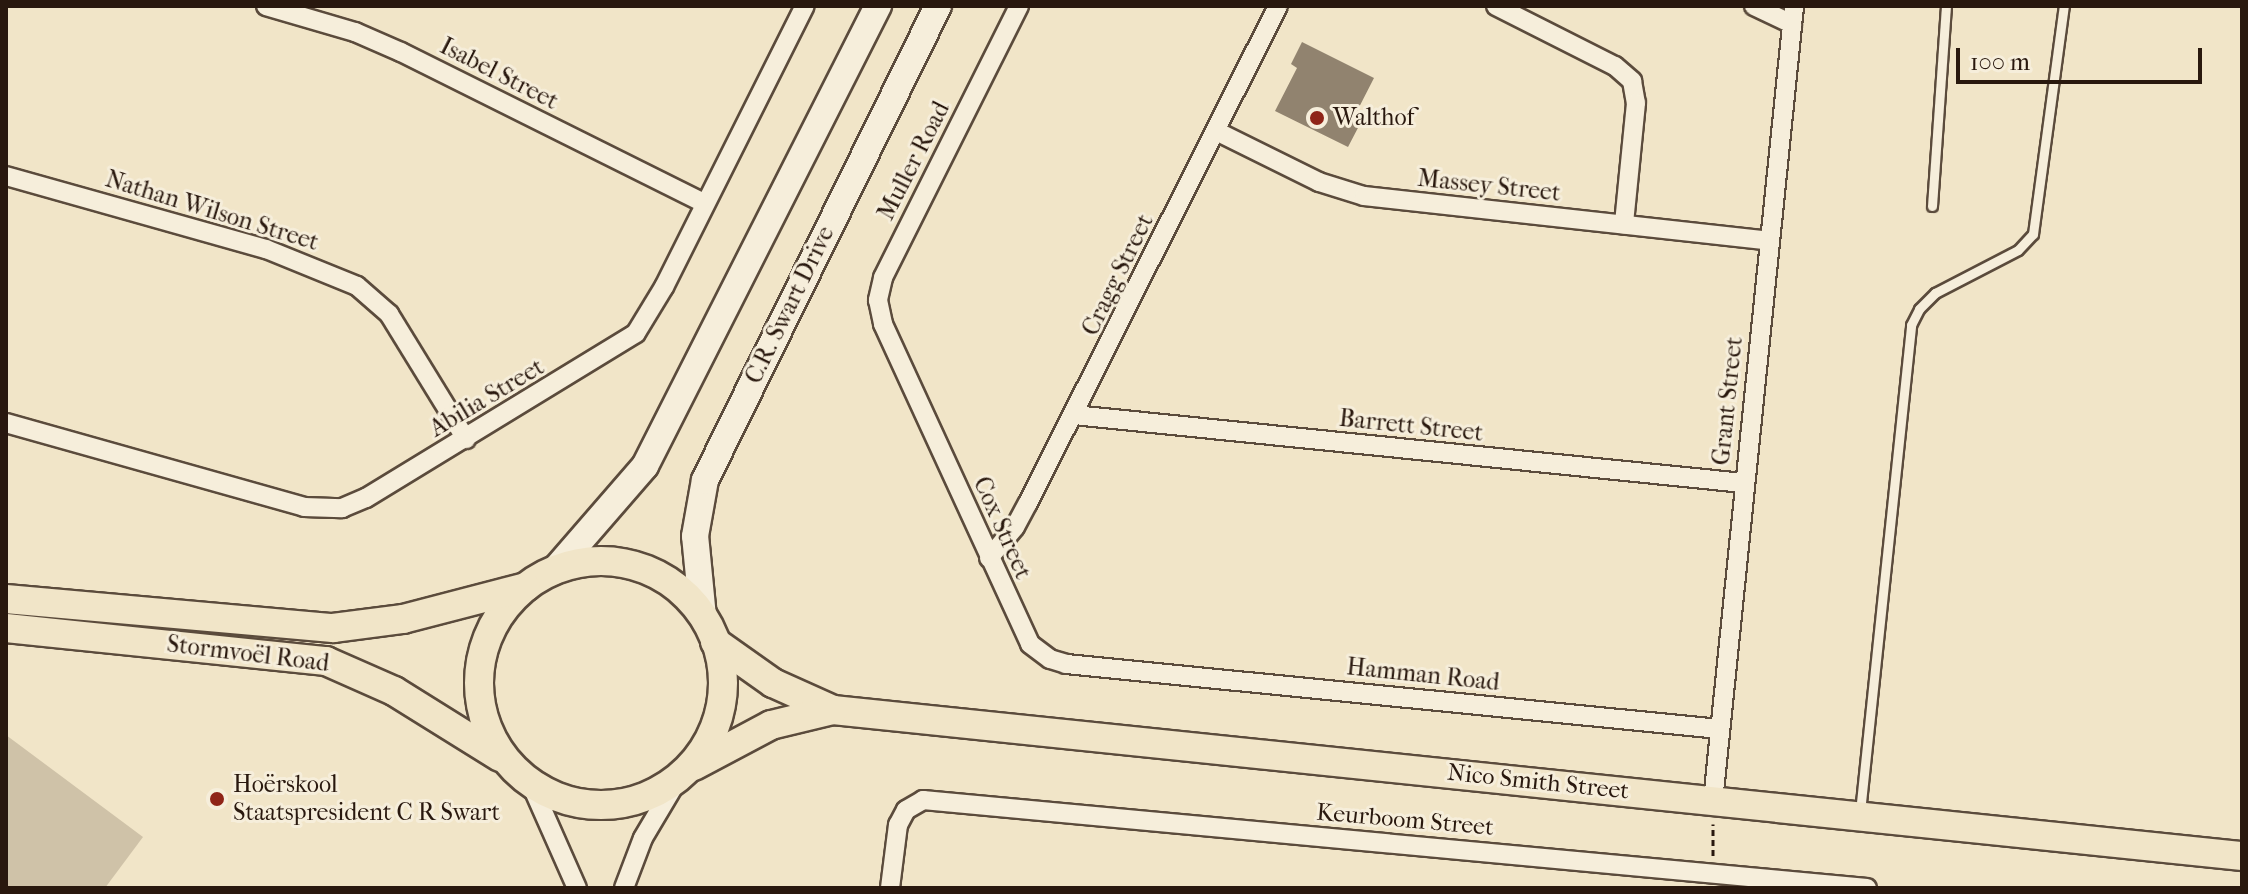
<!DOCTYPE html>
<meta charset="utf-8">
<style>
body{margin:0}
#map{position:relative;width:2248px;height:894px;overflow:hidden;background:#f1e5c8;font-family:"IM FELL French Canon",serif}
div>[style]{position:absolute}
.green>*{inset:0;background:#cfc2a8}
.building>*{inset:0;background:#91836f}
.path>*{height:3px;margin-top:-1.5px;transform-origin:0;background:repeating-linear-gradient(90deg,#29180e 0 6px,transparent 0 10px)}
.roads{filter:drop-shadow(2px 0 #5b4b3c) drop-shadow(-2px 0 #5b4b3c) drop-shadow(0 2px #5b4b3c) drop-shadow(0 -2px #5b4b3c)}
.service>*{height:9px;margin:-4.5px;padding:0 4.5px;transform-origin:4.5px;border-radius:4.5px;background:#f6eedb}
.minor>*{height:18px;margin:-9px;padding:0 9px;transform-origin:9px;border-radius:9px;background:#f6eedb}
.secondary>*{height:26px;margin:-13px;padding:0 13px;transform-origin:13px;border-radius:13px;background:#f6eedb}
.primary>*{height:28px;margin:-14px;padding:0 14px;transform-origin:14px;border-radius:14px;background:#f1e5c8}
.primary>.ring{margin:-14px;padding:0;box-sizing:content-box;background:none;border:28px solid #f1e5c8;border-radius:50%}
.dots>*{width:22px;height:22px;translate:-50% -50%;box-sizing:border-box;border:4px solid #f6eedb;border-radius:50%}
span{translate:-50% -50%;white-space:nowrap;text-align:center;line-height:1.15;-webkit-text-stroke:6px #f6eedb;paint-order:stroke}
.street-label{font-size:24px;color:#29180e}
.poi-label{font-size:24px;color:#29180e}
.left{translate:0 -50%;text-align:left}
.frame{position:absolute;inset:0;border:8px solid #29180e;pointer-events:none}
.scale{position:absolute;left:1956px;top:48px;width:246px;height:36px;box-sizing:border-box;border:4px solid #29180e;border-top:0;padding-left:10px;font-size:24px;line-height:28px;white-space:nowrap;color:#29180e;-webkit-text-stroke:6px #f6eedb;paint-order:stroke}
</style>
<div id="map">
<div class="green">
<i style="clip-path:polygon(6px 735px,143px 837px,105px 888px,6px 888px)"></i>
</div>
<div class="building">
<i style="clip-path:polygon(1302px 42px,1374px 78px,1352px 121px,1360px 124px,1348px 147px,1275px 111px,1297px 68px,1291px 64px)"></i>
</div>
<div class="path">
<i style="left:1713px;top:856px;width:32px;rotate:-90deg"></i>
</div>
<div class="roads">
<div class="service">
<i style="left:1932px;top:206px;width:200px;rotate:-86deg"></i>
<i style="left:1860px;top:812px;width:490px;rotate:-84deg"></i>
<i style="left:1911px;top:325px;width:18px;rotate:-63deg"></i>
<i style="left:1919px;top:309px;width:23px;rotate:-45deg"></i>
<i style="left:1935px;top:293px;width:93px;rotate:-27.4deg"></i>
<i style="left:2018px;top:250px;width:22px;rotate:-47deg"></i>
<i style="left:2033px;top:234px;width:230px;rotate:-82.3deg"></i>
</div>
<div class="minor">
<i style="left:266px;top:6px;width:93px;rotate:16.3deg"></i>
<i style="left:355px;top:32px;width:50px;rotate:23.5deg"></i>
<i style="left:401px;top:52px;width:339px;rotate:26.5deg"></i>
<i style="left:1019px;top:6px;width:304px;rotate:116.6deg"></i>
<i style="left:883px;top:278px;width:23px;rotate:103deg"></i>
<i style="left:878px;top:300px;width:25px;rotate:78deg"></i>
<i style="left:883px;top:324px;width:352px;rotate:65.3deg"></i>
<i style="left:1030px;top:644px;width:25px;rotate:37deg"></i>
<i style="left:1050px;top:659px;width:17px;rotate:17deg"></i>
<i style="left:1066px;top:664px;width:657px;rotate:5.68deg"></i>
<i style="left:1496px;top:6px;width:133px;rotate:26.8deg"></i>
<i style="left:1615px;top:66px;width:23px;rotate:41deg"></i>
<i style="left:1632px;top:81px;width:22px;rotate:80deg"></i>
<i style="left:1636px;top:103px;width:122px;rotate:95.7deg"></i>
<i style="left:1754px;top:6px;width:42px;rotate:25.3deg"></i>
<i style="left:1216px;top:131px;width:115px;rotate:26.3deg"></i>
<i style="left:1319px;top:182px;width:47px;rotate:17.3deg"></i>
<i style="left:1364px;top:196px;width:407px;rotate:6.3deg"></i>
<i style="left:6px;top:176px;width:270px;rotate:15.7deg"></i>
<i style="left:266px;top:249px;width:98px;rotate:22.1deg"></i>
<i style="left:357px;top:286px;width:43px;rotate:41.2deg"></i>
<i style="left:389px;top:314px;width:147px;rotate:58.4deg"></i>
<i style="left:1074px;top:415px;width:672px;rotate:5.8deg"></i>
<i style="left:6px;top:423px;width:310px;rotate:15.7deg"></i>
<i style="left:304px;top:507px;width:38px;rotate:2deg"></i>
<i style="left:342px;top:508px;width:26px;rotate:-23deg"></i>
<i style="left:366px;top:498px;width:316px;rotate:-31.4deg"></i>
<i style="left:636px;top:333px;width:54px;rotate:-58.7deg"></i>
<i style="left:664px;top:287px;width:314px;rotate:-63.4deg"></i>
<i style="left:989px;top:558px;width:40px;rotate:-50deg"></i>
<i style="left:1015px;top:527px;width:27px;rotate:-62deg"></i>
<i style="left:1028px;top:503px;width:556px;rotate:-63.3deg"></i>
<i style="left:530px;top:782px;width:116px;rotate:66.1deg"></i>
<i style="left:1713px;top:801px;width:799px;rotate:-84.18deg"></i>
<i style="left:624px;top:888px;width:53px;rotate:-69.2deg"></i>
<i style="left:643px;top:838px;width:74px;rotate:-59.3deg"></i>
<i style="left:890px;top:888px;width:64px;rotate:-82.8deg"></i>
<i style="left:898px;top:825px;width:17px;rotate:-62deg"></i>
<i style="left:906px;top:810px;width:20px;rotate:-30deg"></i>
<i style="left:923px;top:800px;width:948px;rotate:5.33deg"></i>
</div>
<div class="secondary">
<i style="left:554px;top:571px;width:139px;rotate:-49.1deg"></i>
<i style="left:645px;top:466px;width:516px;rotate:-63.14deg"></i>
<i style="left:703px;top:617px;width:81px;rotate:-95.6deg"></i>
<i style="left:695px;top:536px;width:57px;rotate:-79.9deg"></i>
<i style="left:705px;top:480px;width:528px;rotate:-63.82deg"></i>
</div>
<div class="primary">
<i class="ring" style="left:479px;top:561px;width:216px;height:216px"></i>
<i style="left:6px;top:599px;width:328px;rotate:5.1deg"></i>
<i style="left:333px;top:628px;width:71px;rotate:-7.3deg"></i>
<i style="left:403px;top:619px;width:127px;rotate:-14.6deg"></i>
<i style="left:6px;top:628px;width:322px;rotate:5.9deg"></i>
<i style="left:326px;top:661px;width:74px;rotate:23.8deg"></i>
<i style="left:394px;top:691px;width:125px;rotate:31.9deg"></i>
<i style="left:715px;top:642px;width:71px;rotate:35.3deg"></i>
<i style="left:773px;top:683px;width:66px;rotate:24.2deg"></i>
<i style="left:833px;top:710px;width:1417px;rotate:5.92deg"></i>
<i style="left:694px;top:766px;width:87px;rotate:-28deg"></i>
<i style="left:771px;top:725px;width:64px;rotate:-13.6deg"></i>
</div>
</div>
<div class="dots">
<i style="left:1317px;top:118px;background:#8f2418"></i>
<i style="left:217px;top:799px;background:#8f2418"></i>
</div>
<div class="street-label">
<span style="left:499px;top:74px;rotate:27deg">Isabel Street</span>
<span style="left:914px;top:161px;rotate:-63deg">Muller Road</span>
<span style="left:1489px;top:186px;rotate:6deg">Massey Street</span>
<span style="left:212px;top:211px;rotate:17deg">Nathan Wilson Street</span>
<span style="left:1118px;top:275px;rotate:-64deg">Cragg Street</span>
<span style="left:790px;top:305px;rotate:-64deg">C.R. Swart Drive</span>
<span style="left:487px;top:398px;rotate:-31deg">Abilia Street</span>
<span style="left:1728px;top:401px;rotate:-84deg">Grant Street</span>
<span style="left:1411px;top:426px;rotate:6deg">Barrett Street</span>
<span style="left:1002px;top:528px;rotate:66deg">Cox Street</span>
<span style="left:248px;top:654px;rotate:7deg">Stormvoël Road</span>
<span style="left:1423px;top:675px;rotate:6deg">Hamman Road</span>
<span style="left:1538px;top:782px;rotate:6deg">Nico Smith Street</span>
<span style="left:1405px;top:820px;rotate:5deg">Keurboom Street</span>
</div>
<div class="poi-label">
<span class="left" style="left:1333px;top:118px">Walthof</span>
<span class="left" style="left:233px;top:799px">Hoërskool<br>Staatspresident C R Swart</span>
</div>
<div class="frame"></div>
<div class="scale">100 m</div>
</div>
